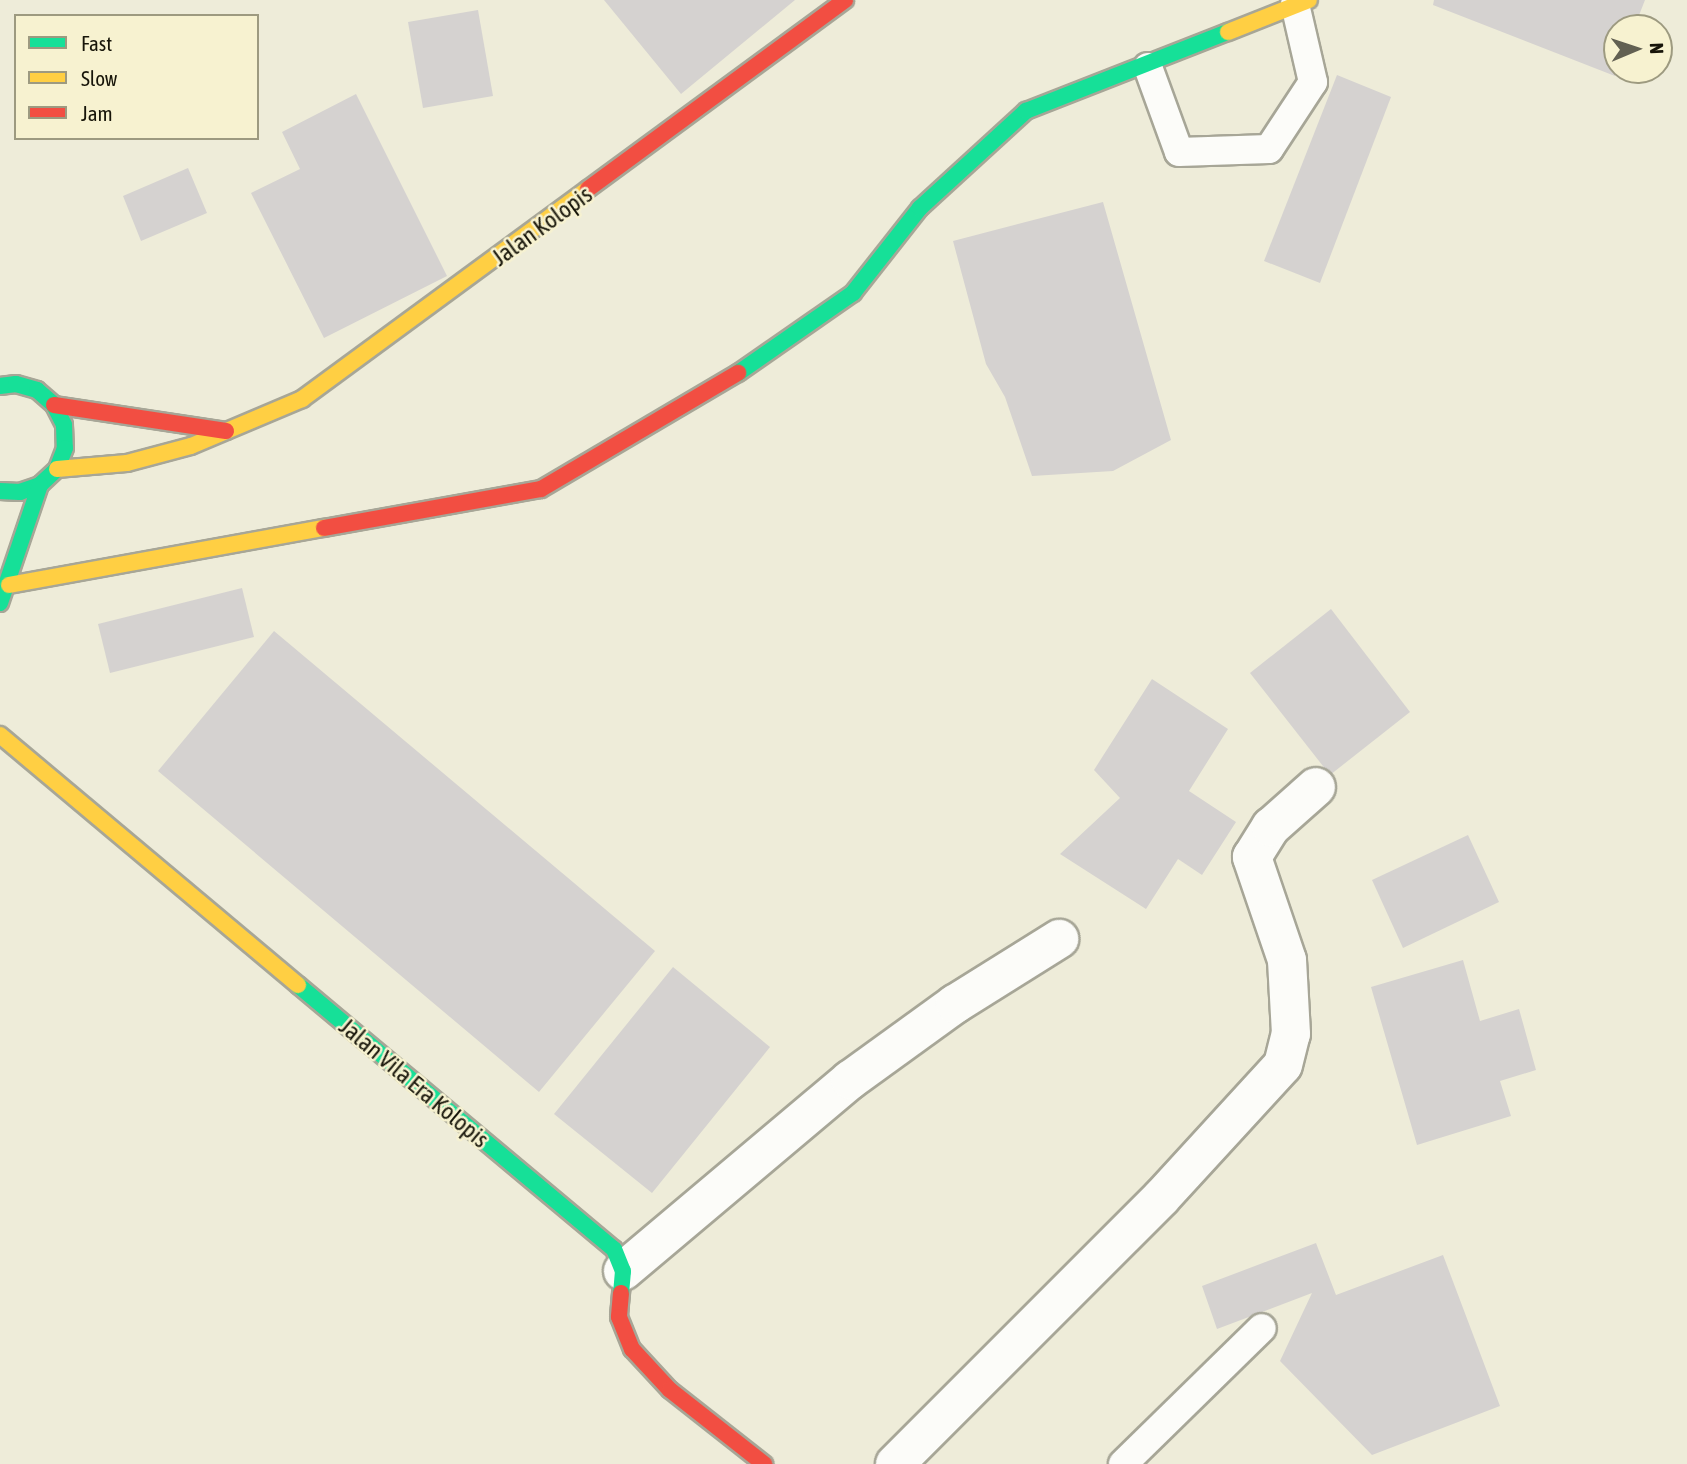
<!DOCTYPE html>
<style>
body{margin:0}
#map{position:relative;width:1687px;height:1464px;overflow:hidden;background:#eeecd9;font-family:"Asap Condensed",sans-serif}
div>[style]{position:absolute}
.building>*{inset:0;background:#d5d2d0}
.roads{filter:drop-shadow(2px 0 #a7a697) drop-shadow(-2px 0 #a7a697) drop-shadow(0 2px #a7a697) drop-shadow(0 -2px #a7a697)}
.lane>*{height:28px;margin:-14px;padding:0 14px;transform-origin:14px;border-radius:14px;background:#fcfcf9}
.street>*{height:38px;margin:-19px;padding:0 19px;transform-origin:19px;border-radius:19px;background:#fcfcf9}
.fast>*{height:16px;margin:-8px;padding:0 8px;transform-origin:8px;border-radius:8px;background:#16e098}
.slow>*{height:16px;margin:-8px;padding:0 8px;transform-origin:8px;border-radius:8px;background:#ffcf43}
.jam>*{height:16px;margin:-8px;padding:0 8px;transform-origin:8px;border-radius:8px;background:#f24e42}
span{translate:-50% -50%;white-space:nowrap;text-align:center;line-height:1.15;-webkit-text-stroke:5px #f7f2d0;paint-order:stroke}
.street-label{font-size:24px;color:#171509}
.legend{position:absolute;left:14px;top:14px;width:245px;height:126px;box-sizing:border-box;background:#f7f2d0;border:2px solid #9d9a80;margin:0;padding:9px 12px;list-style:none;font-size:21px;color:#171509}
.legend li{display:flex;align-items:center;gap:14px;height:35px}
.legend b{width:35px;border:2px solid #9d9a80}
.north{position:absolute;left:1603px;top:14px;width:70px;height:70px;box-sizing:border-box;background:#f7f2d0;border:2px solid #9d9a80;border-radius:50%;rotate:88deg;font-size:19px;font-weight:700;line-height:28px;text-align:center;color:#171509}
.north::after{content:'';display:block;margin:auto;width:24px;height:32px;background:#626052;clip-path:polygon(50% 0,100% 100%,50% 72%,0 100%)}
</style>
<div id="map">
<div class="building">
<i style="clip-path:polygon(604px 0,795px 0,681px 94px)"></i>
<i style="clip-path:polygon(1434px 0,1645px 0,1634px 28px,1617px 28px,1615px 76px,1433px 5px)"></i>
<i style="clip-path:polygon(478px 10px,493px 96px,423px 108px,408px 22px)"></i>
<i style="clip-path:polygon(1337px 75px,1391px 97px,1320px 283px,1264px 261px)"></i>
<i style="clip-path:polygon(356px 94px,447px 276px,324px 338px,251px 193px,300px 169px,282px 132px)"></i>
<i style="clip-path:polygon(188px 168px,207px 213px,141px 241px,123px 196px)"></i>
<i style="clip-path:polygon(1103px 202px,1171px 440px,1113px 471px,1032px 476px,1005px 397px,986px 364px,953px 241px)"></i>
<i style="clip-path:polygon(242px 588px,254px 637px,110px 673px,98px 624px)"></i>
<i style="clip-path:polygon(1331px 609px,1410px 712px,1330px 775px,1250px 673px)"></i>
<i style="clip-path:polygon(274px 631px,655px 951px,539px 1092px,158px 771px)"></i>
<i style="clip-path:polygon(1152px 679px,1228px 729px,1189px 791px,1236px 822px,1202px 875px,1178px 859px,1146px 909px,1060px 854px,1120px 798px,1094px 770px)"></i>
<i style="clip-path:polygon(1468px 835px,1499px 902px,1403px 948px,1372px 880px)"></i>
<i style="clip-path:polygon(1463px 960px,1480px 1021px,1519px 1009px,1536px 1070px,1500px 1081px,1511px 1116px,1417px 1145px,1371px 987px)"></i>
<i style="clip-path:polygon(673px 967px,770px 1047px,652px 1193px,554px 1114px)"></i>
<i style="clip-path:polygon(1316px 1243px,1336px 1295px,1443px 1255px,1500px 1406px,1372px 1455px,1280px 1361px,1312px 1293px,1217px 1329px,1202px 1286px)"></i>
</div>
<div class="roads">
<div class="lane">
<i style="left:1148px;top:67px;width:90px;rotate:70deg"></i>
<i style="left:1179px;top:152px;width:90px;rotate:-1.9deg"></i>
<i style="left:1269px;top:149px;width:80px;rotate:-56.7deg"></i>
<i style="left:1313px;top:82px;width:80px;rotate:-103deg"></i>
<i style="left:1123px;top:1464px;width:194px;rotate:-44.4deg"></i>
</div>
<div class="street">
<i style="left:623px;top:1271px;width:297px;rotate:-40.1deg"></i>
<i style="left:850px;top:1080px;width:130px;rotate:-35.9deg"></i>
<i style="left:955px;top:1004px;width:123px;rotate:-32deg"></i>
<i style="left:895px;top:1464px;width:376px;rotate:-45deg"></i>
<i style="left:1161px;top:1198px;width:180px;rotate:-47.5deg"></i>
<i style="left:1283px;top:1065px;width:32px;rotate:-76deg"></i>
<i style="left:1291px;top:1034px;width:74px;rotate:-93.1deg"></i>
<i style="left:1287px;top:960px;width:109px;rotate:-108.8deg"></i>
<i style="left:1252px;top:857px;width:36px;rotate:-58deg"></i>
<i style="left:1271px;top:827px;width:60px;rotate:-41.6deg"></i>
</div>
<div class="fast">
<i style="left:738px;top:373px;width:140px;rotate:-34.8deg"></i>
<i style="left:853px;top:293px;width:108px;rotate:-51.8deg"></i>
<i style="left:920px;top:208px;width:144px;rotate:-42.5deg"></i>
<i style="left:1026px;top:111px;width:217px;rotate:-21.4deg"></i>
<i style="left:0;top:386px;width:16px;rotate:-7deg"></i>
<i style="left:16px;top:384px;width:22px;rotate:16deg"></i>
<i style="left:37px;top:390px;width:23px;rotate:41deg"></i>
<i style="left:54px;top:405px;width:22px;rotate:63deg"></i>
<i style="left:64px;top:425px;width:23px;rotate:88deg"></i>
<i style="left:65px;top:448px;width:22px;rotate:111deg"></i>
<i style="left:57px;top:469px;width:23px;rotate:137deg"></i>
<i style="left:40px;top:485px;width:21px;rotate:161deg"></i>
<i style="left:20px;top:492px;width:20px;rotate:-177deg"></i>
<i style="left:0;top:603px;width:125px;rotate:-71.3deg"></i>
<i style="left:298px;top:985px;width:412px;rotate:39.9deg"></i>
<i style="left:614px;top:1249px;width:24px;rotate:68deg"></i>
<i style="left:623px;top:1271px;width:22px;rotate:95deg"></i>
</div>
<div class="slow">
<i style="left:1228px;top:32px;width:87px;rotate:-21.6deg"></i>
<i style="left:57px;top:469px;width:70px;rotate:-4.9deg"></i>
<i style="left:127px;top:463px;width:66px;rotate:-14.9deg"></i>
<i style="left:191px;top:446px;width:121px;rotate:-22.9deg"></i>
<i style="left:302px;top:399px;width:355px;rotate:-36.3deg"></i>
<i style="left:9px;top:585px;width:320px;rotate:-10.3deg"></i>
<i style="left:0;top:735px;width:389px;rotate:40deg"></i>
</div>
<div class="jam">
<i style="left:588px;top:189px;width:319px;rotate:-36.3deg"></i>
<i style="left:54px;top:405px;width:174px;rotate:8.6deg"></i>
<i style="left:324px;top:528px;width:220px;rotate:-10.2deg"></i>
<i style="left:541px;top:489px;width:229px;rotate:-30.5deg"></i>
<i style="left:621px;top:1293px;width:24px;rotate:95deg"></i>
<i style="left:619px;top:1317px;width:35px;rotate:68deg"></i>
<i style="left:632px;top:1349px;width:56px;rotate:47.2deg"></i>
<i style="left:670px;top:1390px;width:120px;rotate:38.2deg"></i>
</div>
</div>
<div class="street-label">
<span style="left:542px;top:226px;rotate:-36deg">Jalan Kolopis</span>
<span style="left:414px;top:1083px;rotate:40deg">Jalan Vila Era Kolopis</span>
</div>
<ul class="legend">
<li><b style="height:9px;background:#16e098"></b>Fast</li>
<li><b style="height:9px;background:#ffcf43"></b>Slow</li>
<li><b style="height:9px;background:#f24e42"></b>Jam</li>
</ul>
<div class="north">N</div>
</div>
